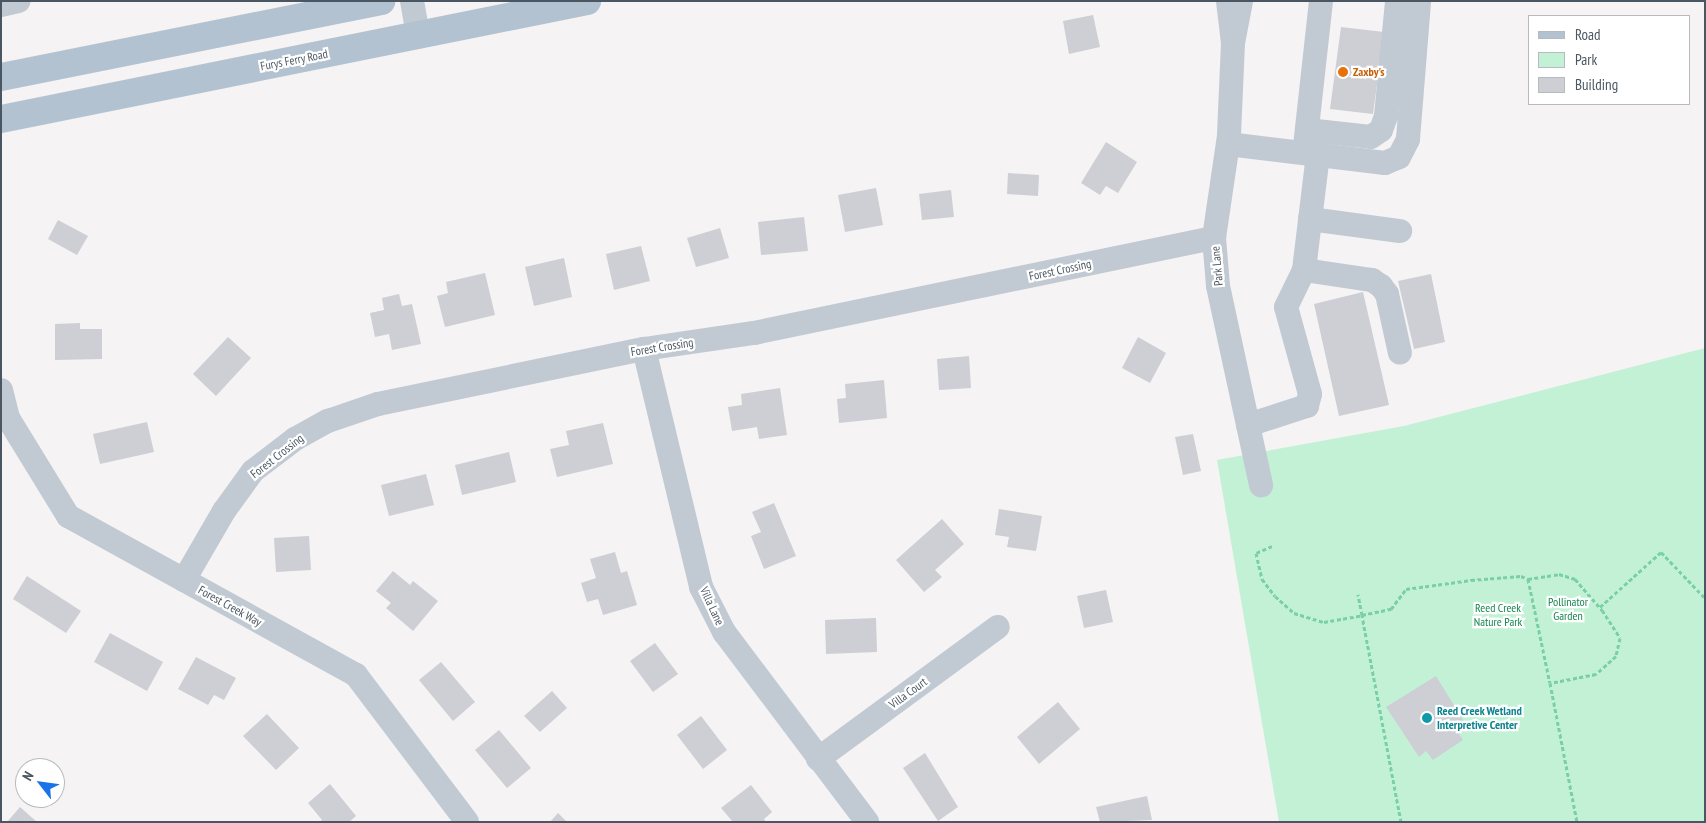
<!DOCTYPE html>
<style>
body{margin:0}
#map{position:relative;width:1706px;height:823px;overflow:hidden;background:#f5f3f3;font-family:"PT Sans Narrow",sans-serif}
div>[style]{position:absolute}
.green>*{inset:0;background:#c3f1d5}
.building>*{inset:0;background:#cdcfd5}
.path>*{height:3px;margin-top:-1.5px;transform-origin:0;background:repeating-linear-gradient(90deg,#7ad0a6 0 4px,transparent 0 6.5px)}
.minor>*{height:24px;margin:-12px;padding:0 12px;transform-origin:12px;border-radius:12px;background:#c1cad2}
.major>*{height:28px;margin:-14px;padding:0 14px;transform-origin:14px;border-radius:14px;background:#b3c2d1}
.dots>*{width:14px;height:14px;translate:-50% -50%;box-sizing:border-box;border:2px solid #fff;border-radius:50%}
span{translate:-50% -50%;white-space:nowrap;text-align:center;line-height:1.15;-webkit-text-stroke:4.5px #fff;paint-order:stroke}
.street-label{font-size:12px;color:#4a5661}
.food-label{font-size:12px;color:#c56008;font-weight:700}
.left{translate:0 -50%;text-align:left}
.park-label{font-size:12px;color:#17864f}
.culture-label{font-size:12px;color:#0d838f;font-weight:700}
.frame{position:absolute;inset:0;border:2px solid #4a5661;pointer-events:none}
.legend{position:absolute;left:1528px;top:15px;width:162px;height:90px;box-sizing:border-box;background:#fff;border:1px solid #b7bbc0;margin:0;padding:6px 9px;list-style:none;font-size:15px;color:#4a5661}
.legend li{display:flex;align-items:center;gap:10px;height:25px}
.legend b{width:25px;border:1px solid #b7bbc0}
.north{position:absolute;left:15px;top:758px;width:50px;height:50px;box-sizing:border-box;background:#fff;border:1px solid #b7bbc0;border-radius:50%;rotate:300deg;font-size:14px;font-weight:700;line-height:20px;text-align:center;color:#4a5661}
.north::after{content:'';display:block;margin:auto;width:18px;height:22px;background:#1a73e8;clip-path:polygon(50% 0,100% 100%,50% 72%,0 100%)}
</style>
<div id="map">
<div class="green">
<i style="clip-path:polygon(1705px 348px,1705px 822px,1279px 822px,1217px 460px,1404px 426px)"></i>
</div>
<div class="building">
<i style="clip-path:polygon(1093px 15px,1100px 47px,1069px 54px,1063px 21px)"></i>
<i style="clip-path:polygon(1341px 27px,1384px 32px,1373px 114px,1330px 109px)"></i>
<i style="clip-path:polygon(1106px 142px,1137px 162px,1118px 193px,1106px 186px,1100px 195px,1081px 183px)"></i>
<i style="clip-path:polygon(1008px 173px,1039px 175px,1038px 196px,1007px 194px)"></i>
<i style="clip-path:polygon(876px 188px,883px 225px,845px 232px,838px 195px)"></i>
<i style="clip-path:polygon(951px 190px,954px 217px,922px 220px,919px 194px)"></i>
<i style="clip-path:polygon(804px 217px,808px 251px,761px 255px,758px 222px)"></i>
<i style="clip-path:polygon(58px 220px,88px 236px,77px 255px,48px 239px)"></i>
<i style="clip-path:polygon(720px 228px,729px 258px,696px 267px,687px 238px)"></i>
<i style="clip-path:polygon(641px 246px,650px 281px,614px 290px,606px 254px)"></i>
<i style="clip-path:polygon(564px 258px,572px 297px,534px 306px,525px 267px)"></i>
<i style="clip-path:polygon(485px 273px,495px 315px,445px 327px,437px 296px,448px 293px,446px 282px)"></i>
<i style="clip-path:polygon(1431px 274px,1445px 342px,1414px 349px,1398px 281px)"></i>
<i style="clip-path:polygon(1363px 292px,1389px 405px,1339px 416px,1314px 304px)"></i>
<i style="clip-path:polygon(399px 294px,402px 306px,412px 304px,421px 344px,392px 350px,389px 334px,375px 337px,370px 313px,384px 310px,382px 298px)"></i>
<i style="clip-path:polygon(80px 323px,80px 329px,102px 329px,102px 359px,55px 360px,55px 324px)"></i>
<i style="clip-path:polygon(228px 337px,251px 358px,216px 396px,193px 374px)"></i>
<i style="clip-path:polygon(1138px 337px,1166px 353px,1150px 383px,1122px 368px)"></i>
<i style="clip-path:polygon(969px 356px,971px 388px,939px 390px,937px 359px)"></i>
<i style="clip-path:polygon(884px 380px,887px 418px,839px 423px,837px 399px,846px 398px,845px 384px)"></i>
<i style="clip-path:polygon(780px 388px,787px 435px,759px 439px,757px 427px,732px 431px,728px 407px,742px 405px,741px 394px)"></i>
<i style="clip-path:polygon(147px 422px,154px 452px,100px 464px,93px 434px)"></i>
<i style="clip-path:polygon(603px 423px,613px 464px,557px 477px,550px 449px,569px 445px,566px 431px)"></i>
<i style="clip-path:polygon(1193px 434px,1201px 471px,1183px 475px,1175px 437px)"></i>
<i style="clip-path:polygon(509px 452px,516px 482px,462px 495px,455px 465px)"></i>
<i style="clip-path:polygon(426px 474px,434px 505px,389px 516px,381px 485px)"></i>
<i style="clip-path:polygon(774px 503px,796px 556px,764px 569px,751px 536px,761px 532px,752px 512px)"></i>
<i style="clip-path:polygon(999px 509px,1042px 516px,1036px 551px,1007px 547px,1009px 537px,995px 535px)"></i>
<i style="clip-path:polygon(942px 519px,964px 544px,935px 570px,942px 577px,924px 592px,896px 560px)"></i>
<i style="clip-path:polygon(309px 536px,311px 570px,276px 572px,274px 538px)"></i>
<i style="clip-path:polygon(615px 552px,621px 573px,627px 571px,637px 605px,603px 615px,598px 599px,587px 602px,581px 583px,596px 578px,590px 559px)"></i>
<i style="clip-path:polygon(393px 571px,410px 585px,413px 581px,438px 601px,413px 631px,386px 608px,391px 603px,376px 591px)"></i>
<i style="clip-path:polygon(27px 576px,81px 611px,66px 633px,13px 599px)"></i>
<i style="clip-path:polygon(1106px 590px,1113px 622px,1084px 628px,1077px 596px)"></i>
<i style="clip-path:polygon(876px 618px,877px 652px,826px 654px,825px 620px)"></i>
<i style="clip-path:polygon(110px 633px,163px 662px,147px 691px,94px 662px)"></i>
<i style="clip-path:polygon(655px 643px,678px 674px,653px 692px,630px 661px)"></i>
<i style="clip-path:polygon(196px 657px,236px 678px,224px 700px,214px 695px,208px 705px,178px 689px)"></i>
<i style="clip-path:polygon(441px 662px,475px 702px,453px 721px,419px 680px)"></i>
<i style="clip-path:polygon(1436px 676px,1468px 728px,1459px 734px,1463px 740px,1433px 760px,1426px 751px,1419px 757px,1386px 707px)"></i>
<i style="clip-path:polygon(552px 691px,567px 708px,540px 732px,524px 716px)"></i>
<i style="clip-path:polygon(1058px 702px,1080px 729px,1039px 764px,1017px 737px)"></i>
<i style="clip-path:polygon(267px 714px,299px 748px,276px 770px,243px 736px)"></i>
<i style="clip-path:polygon(701px 716px,727px 750px,703px 769px,677px 735px)"></i>
<i style="clip-path:polygon(499px 730px,531px 768px,507px 788px,475px 750px)"></i>
<i style="clip-path:polygon(925px 753px,958px 807px,938px 821px,903px 768px)"></i>
<i style="clip-path:polygon(330px 784px,356px 816px,349px 822px,319px 822px,322px 820px,308px 803px)"></i>
<i style="clip-path:polygon(751px 785px,772px 812px,764px 819px,766px 822px,733px 822px,721px 808px)"></i>
<i style="clip-path:polygon(1147px 796px,1152px 820px,1100px 822px,1096px 807px)"></i>
<i style="clip-path:polygon(20px 807px,37px 822px,7px 822px)"></i>
<i style="clip-path:polygon(558px 813px,567px 822px,550px 822px)"></i>
</div>
<div class="path">
<i style="left:1272px;top:546px;width:17px;rotate:156deg"></i>
<i style="left:1256px;top:553px;width:27px;rotate:77deg"></i>
<i style="left:1262px;top:579px;width:21px;rotate:53deg"></i>
<i style="left:1275px;top:596px;width:25px;rotate:42deg"></i>
<i style="left:1294px;top:613px;width:31px;rotate:17deg"></i>
<i style="left:1324px;top:622px;width:39px;rotate:-10deg"></i>
<i style="left:1362px;top:615px;width:21px;rotate:-101deg"></i>
<i style="left:1528px;top:579px;width:106px;rotate:78.1deg"></i>
<i style="left:1600px;top:607px;width:82px;rotate:-42deg"></i>
<i style="left:1661px;top:552px;width:64px;rotate:46.3deg"></i>
<i style="left:1401px;top:822px;width:211px;rotate:-100.7deg"></i>
<i style="left:1362px;top:615px;width:30px;rotate:-12deg"></i>
<i style="left:1391px;top:609px;width:25px;rotate:-53deg"></i>
<i style="left:1406px;top:589px;width:66px;rotate:-7.9deg"></i>
<i style="left:1471px;top:580px;width:50px;rotate:-4.6deg"></i>
<i style="left:1521px;top:576px;width:8px;rotate:23deg"></i>
<i style="left:1528px;top:579px;width:31px;rotate:-9deg"></i>
<i style="left:1559px;top:574px;width:17px;rotate:17deg"></i>
<i style="left:1575px;top:579px;width:41px;rotate:48.9deg"></i>
<i style="left:1602px;top:610px;width:33px;rotate:57deg"></i>
<i style="left:1620px;top:638px;width:18px;rotate:103deg"></i>
<i style="left:1616px;top:656px;width:27px;rotate:138deg"></i>
<i style="left:1596px;top:674px;width:47px;rotate:168.9deg"></i>
<i style="left:1550px;top:683px;width:142px;rotate:79deg"></i>
</div>
<div class="minor">
<i style="left:412px;top:1px;width:36px;rotate:80deg"></i>
<i style="left:1228px;top:1px;width:42px;rotate:83.2deg"></i>
<i style="left:1233px;top:43px;width:43px;rotate:-79.2deg"></i>
<i style="left:1px;top:5px;width:18px;rotate:-13deg"></i>
<i style="left:1233px;top:43px;width:93px;rotate:92.5deg"></i>
<i style="left:1229px;top:136px;width:103px;rotate:98.4deg"></i>
<i style="left:1214px;top:238px;width:48px;rotate:85.2deg"></i>
<i style="left:1218px;top:286px;width:204px;rotate:77.8deg"></i>
<i style="left:1307px;top:130px;width:64px;rotate:6.2deg"></i>
<i style="left:1371px;top:137px;width:12px;rotate:-35deg"></i>
<i style="left:1381px;top:130px;width:15px;rotate:-70deg"></i>
<i style="left:1386px;top:116px;width:116px;rotate:-84.5deg"></i>
<i style="left:1228px;top:144px;width:158px;rotate:6.9deg"></i>
<i style="left:1385px;top:163px;width:15px;rotate:-23deg"></i>
<i style="left:1399px;top:157px;width:20px;rotate:-63deg"></i>
<i style="left:1408px;top:139px;width:138px;rotate:-85.4deg"></i>
<i style="left:1305px;top:146px;width:146px;rotate:-83.7deg"></i>
<i style="left:1310px;top:219px;width:91px;rotate:7.6deg"></i>
<i style="left:1304px;top:270px;width:69px;rotate:8.4deg"></i>
<i style="left:1372px;top:280px;width:11px;rotate:34deg"></i>
<i style="left:1381px;top:286px;width:10px;rotate:53deg"></i>
<i style="left:1387px;top:294px;width:60px;rotate:77.6deg"></i>
<i style="left:644px;top:349px;width:245px;rotate:76.5deg"></i>
<i style="left:701px;top:587px;width:51px;rotate:62.9deg"></i>
<i style="left:724px;top:632px;width:238px;rotate:53deg"></i>
<i style="left:1px;top:390px;width:29px;rotate:76deg"></i>
<i style="left:8px;top:418px;width:115px;rotate:58.5deg"></i>
<i style="left:68px;top:516px;width:329px;rotate:28.9deg"></i>
<i style="left:356px;top:675px;width:184px;rotate:52.9deg"></i>
<i style="left:1248px;top:425px;width:62px;rotate:-17.9deg"></i>
<i style="left:1307px;top:406px;width:12px;rotate:-76deg"></i>
<i style="left:1310px;top:394px;width:90px;rotate:-105.4deg"></i>
<i style="left:1286px;top:307px;width:41px;rotate:-64.1deg"></i>
<i style="left:1304px;top:270px;width:116px;rotate:-83.1deg"></i>
<i style="left:184px;top:580px;width:80px;rotate:-59.9deg"></i>
<i style="left:224px;top:511px;width:49px;rotate:-54.1deg"></i>
<i style="left:253px;top:471px;width:53px;rotate:-37.3deg"></i>
<i style="left:295px;top:439px;width:38px;rotate:-29deg"></i>
<i style="left:328px;top:421px;width:53px;rotate:-18.8deg"></i>
<i style="left:378px;top:404px;width:272px;rotate:-11.7deg"></i>
<i style="left:644px;top:349px;width:111px;rotate:-8.3deg"></i>
<i style="left:754px;top:333px;width:470px;rotate:-11.7deg"></i>
<i style="left:818px;top:759px;width:223px;rotate:-36.3deg"></i>
</div>
<div class="major">
<i style="left:1px;top:77px;width:388px;rotate:-11.3deg"></i>
<i style="left:1px;top:119px;width:598px;rotate:-11.39deg"></i>
</div>
<div class="dots">
<i style="left:1343px;top:72px;background:#e8710a"></i>
<i style="left:1427px;top:718px;background:#0f9aa8"></i>
</div>
<div class="street-label">
<span style="left:294px;top:60px;rotate:-11deg">Furys Ferry Road</span>
<span style="left:1217px;top:266px;rotate:-95deg">Park Lane</span>
<span style="left:1060px;top:270px;rotate:-12deg">Forest Crossing</span>
<span style="left:662px;top:347px;rotate:-9deg">Forest Crossing</span>
<span style="left:277px;top:456px;rotate:-38deg">Forest Crossing</span>
<span style="left:230px;top:606px;rotate:29deg">Forest Creek Way</span>
<span style="left:712px;top:606px;rotate:65deg">Villa Lane</span>
<span style="left:908px;top:693px;rotate:-36deg">Villa Court</span>
</div>
<div class="food-label">
<span class="left" style="left:1353px;top:72px">Zaxby's</span>
</div>
<div class="park-label">
<span style="left:1568px;top:609px">Pollinator<br>Garden</span>
<span style="left:1498px;top:615px">Reed Creek<br>Nature Park</span>
</div>
<div class="culture-label">
<span class="left" style="left:1437px;top:718px">Reed Creek Wetland<br>Interpretive Center</span>
</div>
<div class="frame"></div>
<ul class="legend">
<li><b style="height:6px;background:#b3c2d1"></b>Road</li>
<li><b style="height:14px;background:#c3f1d5"></b>Park</li>
<li><b style="height:14px;background:#cdcfd5"></b>Building</li>
</ul>
<div class="north">N</div>
</div>
